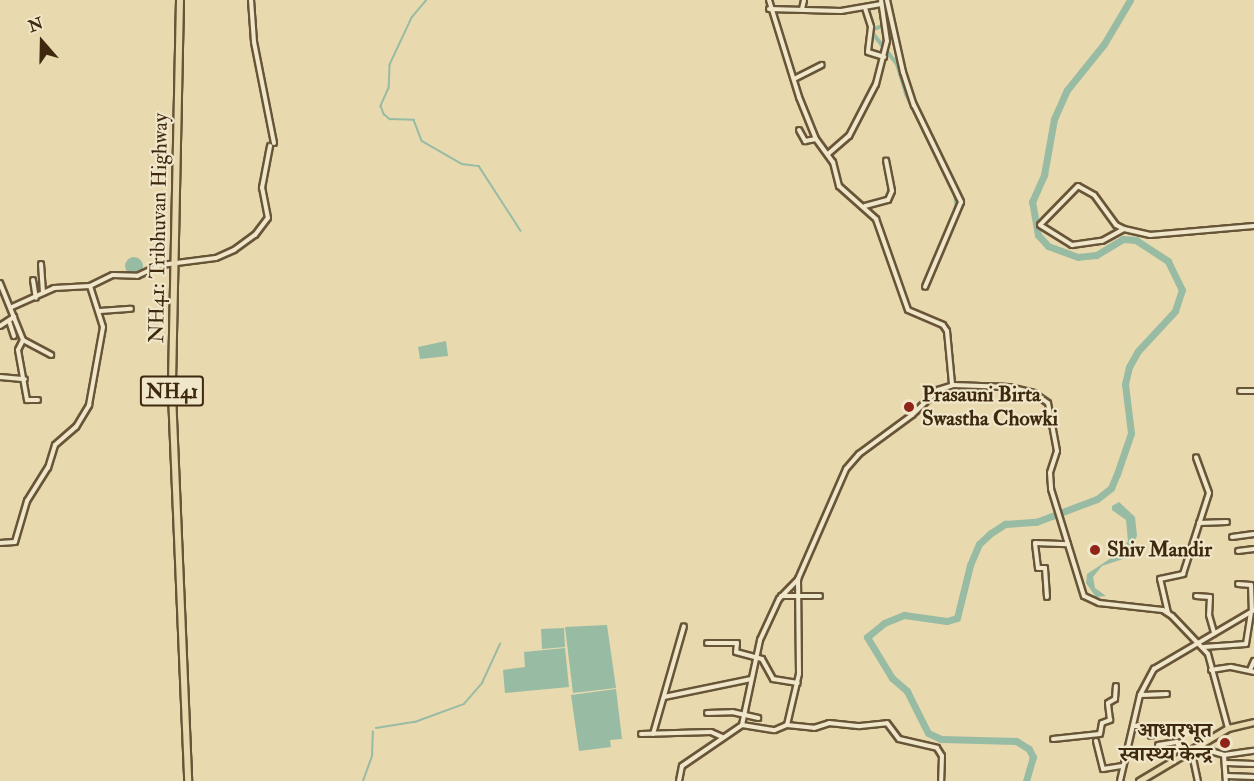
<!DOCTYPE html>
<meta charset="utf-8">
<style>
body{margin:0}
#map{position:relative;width:1254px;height:781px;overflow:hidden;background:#e8d9ae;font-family:"IM FELL Double Pica","Noto Serif Devanagari",serif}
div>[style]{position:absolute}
.water>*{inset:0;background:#98bba4}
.round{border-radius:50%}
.stream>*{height:1.5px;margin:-0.75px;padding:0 0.75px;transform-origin:0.75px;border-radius:0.75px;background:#98bba4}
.canal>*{height:4px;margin:-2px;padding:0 2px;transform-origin:2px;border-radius:2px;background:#98bba4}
.river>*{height:7px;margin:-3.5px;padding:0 3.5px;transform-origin:3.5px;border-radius:3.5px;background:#98bba4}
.roads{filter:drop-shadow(2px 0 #685537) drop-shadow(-2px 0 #685537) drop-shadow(0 2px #685537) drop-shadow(0 -2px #685537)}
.minor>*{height:4px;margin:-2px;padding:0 2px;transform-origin:2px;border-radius:2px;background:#f0e6ca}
.major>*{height:5px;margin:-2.5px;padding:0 2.5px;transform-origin:2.5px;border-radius:2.5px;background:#e8d9ae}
.highway>*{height:6px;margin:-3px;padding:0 3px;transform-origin:3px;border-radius:3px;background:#e8d9ae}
.dots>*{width:16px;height:16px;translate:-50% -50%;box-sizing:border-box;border:3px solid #f0e6ca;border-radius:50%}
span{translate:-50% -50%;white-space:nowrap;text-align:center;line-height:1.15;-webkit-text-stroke:4.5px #f0e6ca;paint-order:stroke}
.shield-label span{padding:2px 4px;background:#f0e6ca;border:2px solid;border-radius:4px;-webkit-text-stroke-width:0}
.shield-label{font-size:20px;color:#3e290f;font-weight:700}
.street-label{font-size:21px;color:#3e290f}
.poi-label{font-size:21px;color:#3e290f;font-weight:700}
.left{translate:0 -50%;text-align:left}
.right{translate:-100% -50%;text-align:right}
.north{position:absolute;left:12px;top:12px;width:60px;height:60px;-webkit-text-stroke:4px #f0e6ca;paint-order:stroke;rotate:340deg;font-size:16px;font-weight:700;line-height:24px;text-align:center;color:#3e290f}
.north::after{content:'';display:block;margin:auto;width:21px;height:27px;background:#3e290f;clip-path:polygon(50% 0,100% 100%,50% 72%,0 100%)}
</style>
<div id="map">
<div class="water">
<i class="round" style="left:125px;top:257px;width:18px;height:18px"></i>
<i style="clip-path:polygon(446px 341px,448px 356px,420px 359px,418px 347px)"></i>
<i style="clip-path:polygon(1119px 502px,1135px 517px,1137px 536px,1126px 558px,1102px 566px,1093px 577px,1095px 588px,1106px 596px,1096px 597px,1086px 583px,1087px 574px,1120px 552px,1128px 541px,1126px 520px,1112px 510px,1112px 506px)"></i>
<i style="clip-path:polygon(607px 625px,616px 688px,573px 693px,565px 627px)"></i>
<i style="clip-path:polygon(564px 628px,565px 647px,542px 649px,541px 629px)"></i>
<i style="clip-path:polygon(565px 648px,569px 687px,505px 693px,503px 670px,525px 667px,524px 652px)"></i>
<i style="clip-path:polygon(616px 689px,622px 739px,610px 740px,611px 747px,579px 751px,571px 695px)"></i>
</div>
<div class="stream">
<i style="left:427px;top:0;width:23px;rotate:130deg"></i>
<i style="left:412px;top:18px;width:52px;rotate:115.1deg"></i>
<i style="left:390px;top:65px;width:23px;rotate:92deg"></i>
<i style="left:389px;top:88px;width:20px;rotate:114deg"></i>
<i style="left:381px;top:106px;width:9px;rotate:69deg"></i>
<i style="left:384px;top:114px;width:8px;rotate:40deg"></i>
<i style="left:390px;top:119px;width:24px;rotate:2deg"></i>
<i style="left:414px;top:120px;width:22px;rotate:69deg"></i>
<i style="left:422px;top:141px;width:46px;rotate:29.9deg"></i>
<i style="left:462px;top:164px;width:17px;rotate:7deg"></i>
<i style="left:479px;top:166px;width:77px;rotate:57.1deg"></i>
<i style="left:376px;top:728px;width:39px;rotate:-9deg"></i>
<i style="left:415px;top:722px;width:52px;rotate:-20.2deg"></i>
<i style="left:464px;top:704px;width:28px;rotate:-49deg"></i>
<i style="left:482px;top:683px;width:43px;rotate:-65.2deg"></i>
<i style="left:363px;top:781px;width:27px;rotate:-70deg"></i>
<i style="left:372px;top:756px;width:24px;rotate:-88deg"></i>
</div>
<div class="canal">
<i style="left:883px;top:0;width:25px;rotate:76deg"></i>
<i style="left:889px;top:24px;width:20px;rotate:162deg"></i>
<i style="left:870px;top:30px;width:43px;rotate:51.5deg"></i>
<i style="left:897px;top:64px;width:31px;rotate:73deg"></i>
<i style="left:906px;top:94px;width:60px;rotate:63.4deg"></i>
<i style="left:955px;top:193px;width:16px;rotate:83deg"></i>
<i style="left:932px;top:264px;width:14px;rotate:-65deg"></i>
</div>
<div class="river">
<i style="left:1026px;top:781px;width:25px;rotate:-74deg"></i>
<i style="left:1033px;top:757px;width:9px;rotate:-117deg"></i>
<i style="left:1029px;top:749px;width:15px;rotate:-148deg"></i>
<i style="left:1016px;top:741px;width:75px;rotate:-178.5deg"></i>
<i style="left:941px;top:739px;width:14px;rotate:-155deg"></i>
<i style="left:928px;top:733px;width:47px;rotate:-116.6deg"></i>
<i style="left:907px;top:691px;width:20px;rotate:-139deg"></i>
<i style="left:892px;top:678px;width:48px;rotate:-121.4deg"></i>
<i style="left:867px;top:637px;width:22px;rotate:-39deg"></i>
<i style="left:884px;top:623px;width:22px;rotate:-22deg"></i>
<i style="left:904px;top:615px;width:43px;rotate:7.9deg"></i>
<i style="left:947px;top:621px;width:10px;rotate:-17deg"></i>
<i style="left:957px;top:618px;width:55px;rotate:-76.2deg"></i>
<i style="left:970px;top:565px;width:23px;rotate:-67deg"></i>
<i style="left:979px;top:544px;width:16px;rotate:-43deg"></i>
<i style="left:991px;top:533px;width:17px;rotate:-33deg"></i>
<i style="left:1005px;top:524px;width:31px;rotate:-4deg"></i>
<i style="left:1036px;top:522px;width:65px;rotate:-20.7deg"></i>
<i style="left:1097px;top:499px;width:18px;rotate:-38deg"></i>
<i style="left:1111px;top:488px;width:15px;rotate:-67deg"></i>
<i style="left:1117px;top:474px;width:43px;rotate:-71.1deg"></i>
<i style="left:1131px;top:433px;width:49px;rotate:-97deg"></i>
<i style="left:1125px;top:384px;width:17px;rotate:-77deg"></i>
<i style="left:1129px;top:367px;width:18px;rotate:-61deg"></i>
<i style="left:1138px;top:351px;width:54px;rotate:-47.2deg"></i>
<i style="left:1175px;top:311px;width:22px;rotate:-72deg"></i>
<i style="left:1182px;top:290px;width:32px;rotate:-116deg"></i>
<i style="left:1168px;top:261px;width:38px;rotate:-147deg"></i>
<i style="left:1136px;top:240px;width:13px;rotate:-176deg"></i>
<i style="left:1123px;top:239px;width:31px;rotate:149deg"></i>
<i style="left:1096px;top:255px;width:18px;rotate:174deg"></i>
<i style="left:1078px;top:257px;width:32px;rotate:-160deg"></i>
<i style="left:1048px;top:246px;width:15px;rotate:-132deg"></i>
<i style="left:1038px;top:235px;width:34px;rotate:-100deg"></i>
<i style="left:1032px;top:202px;width:30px;rotate:-66deg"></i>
<i style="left:1044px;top:175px;width:57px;rotate:-79.9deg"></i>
<i style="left:1054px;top:119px;width:32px;rotate:-66deg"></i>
<i style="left:1067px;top:90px;width:59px;rotate:-51.2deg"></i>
<i style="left:1104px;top:44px;width:51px;rotate:-59.4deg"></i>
</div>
<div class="roads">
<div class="minor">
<i style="left:251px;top:0;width:42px;rotate:85.9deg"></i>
<i style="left:254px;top:42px;width:103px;rotate:78.8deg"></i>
<i style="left:769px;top:0;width:102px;rotate:72.8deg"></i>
<i style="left:799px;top:97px;width:45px;rotate:68deg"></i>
<i style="left:816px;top:139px;width:29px;rotate:54deg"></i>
<i style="left:833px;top:162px;width:25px;rotate:76deg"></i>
<i style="left:839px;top:186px;width:50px;rotate:41.7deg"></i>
<i style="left:876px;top:219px;width:96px;rotate:70.6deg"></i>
<i style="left:908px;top:310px;width:38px;rotate:23deg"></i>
<i style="left:943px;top:325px;width:7px;rotate:56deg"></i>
<i style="left:947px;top:331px;width:53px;rotate:84.6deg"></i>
<i style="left:887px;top:0;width:74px;rotate:77.5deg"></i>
<i style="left:903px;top:72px;width:35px;rotate:72deg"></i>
<i style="left:914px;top:105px;width:108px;rotate:64.1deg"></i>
<i style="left:961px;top:202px;width:92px;rotate:113deg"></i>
<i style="left:865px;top:8px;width:20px;rotate:72deg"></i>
<i style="left:871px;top:27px;width:25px;rotate:97deg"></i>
<i style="left:868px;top:52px;width:17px;rotate:17deg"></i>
<i style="left:769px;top:9px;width:72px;rotate:1.6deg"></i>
<i style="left:841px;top:11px;width:41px;rotate:-9.9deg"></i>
<i style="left:802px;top:9px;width:9px;rotate:-77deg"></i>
<i style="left:794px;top:79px;width:31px;rotate:-27deg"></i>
<i style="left:799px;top:130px;width:13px;rotate:61deg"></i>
<i style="left:805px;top:141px;width:11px;rotate:-10deg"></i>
<i style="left:828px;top:154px;width:28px;rotate:-41deg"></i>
<i style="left:849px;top:136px;width:59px;rotate:-62.6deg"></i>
<i style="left:876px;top:84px;width:44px;rotate:-75.7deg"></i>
<i style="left:887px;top:41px;width:41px;rotate:-98.3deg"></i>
<i style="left:865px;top:206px;width:24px;rotate:-15deg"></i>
<i style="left:888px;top:200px;width:10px;rotate:-66deg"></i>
<i style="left:892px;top:191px;width:31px;rotate:-101deg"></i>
<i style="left:1124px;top:229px;width:9px;rotate:-153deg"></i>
<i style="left:1116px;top:225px;width:37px;rotate:-126deg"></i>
<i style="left:1094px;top:195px;width:18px;rotate:-151deg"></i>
<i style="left:1078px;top:186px;width:54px;rotate:134.3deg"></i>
<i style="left:1040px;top:225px;width:38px;rotate:32deg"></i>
<i style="left:1072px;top:245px;width:30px;rotate:-8deg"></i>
<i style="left:1102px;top:241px;width:25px;rotate:-29deg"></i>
<i style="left:1124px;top:229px;width:27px;rotate:13deg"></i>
<i style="left:1150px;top:235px;width:104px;rotate:-4.9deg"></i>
<i style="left:41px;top:264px;width:29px;rotate:86deg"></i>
<i style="left:33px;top:280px;width:18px;rotate:81deg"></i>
<i style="left:0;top:283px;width:61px;rotate:68deg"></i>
<i style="left:23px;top:340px;width:32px;rotate:28deg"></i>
<i style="left:12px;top:307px;width:46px;rotate:-24.3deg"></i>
<i style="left:54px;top:288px;width:36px;rotate:-3deg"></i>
<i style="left:90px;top:286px;width:25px;rotate:-26deg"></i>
<i style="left:113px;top:275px;width:24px;rotate:2deg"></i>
<i style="left:137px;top:276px;width:26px;rotate:-25deg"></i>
<i style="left:161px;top:265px;width:55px;rotate:-7.3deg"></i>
<i style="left:216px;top:258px;width:20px;rotate:-24deg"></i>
<i style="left:234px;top:250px;width:26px;rotate:-36deg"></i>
<i style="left:255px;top:235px;width:21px;rotate:-53deg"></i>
<i style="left:268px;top:218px;width:31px;rotate:-101deg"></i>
<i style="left:262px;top:188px;width:43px;rotate:-79.2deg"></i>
<i style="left:100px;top:311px;width:31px;rotate:-4deg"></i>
<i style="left:9px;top:321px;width:16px;rotate:72deg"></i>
<i style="left:0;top:326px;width:17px;rotate:-33deg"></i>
<i style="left:23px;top:340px;width:11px;rotate:117deg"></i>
<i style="left:18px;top:350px;width:51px;rotate:79.8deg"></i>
<i style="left:27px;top:400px;width:11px"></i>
<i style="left:0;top:377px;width:25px;rotate:5deg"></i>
<i style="left:1240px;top:391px;width:14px"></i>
<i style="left:1199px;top:523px;width:28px;rotate:-2deg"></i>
<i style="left:1232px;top:537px;width:22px;rotate:-8deg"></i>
<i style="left:0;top:543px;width:15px;rotate:-4deg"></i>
<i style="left:15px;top:542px;width:43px;rotate:-73.7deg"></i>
<i style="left:27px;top:501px;width:39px;rotate:-58deg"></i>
<i style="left:48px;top:468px;width:24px;rotate:-73deg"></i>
<i style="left:55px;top:445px;width:28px;rotate:-41deg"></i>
<i style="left:76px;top:427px;width:26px;rotate:-59deg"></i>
<i style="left:89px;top:405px;width:79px;rotate:-79.8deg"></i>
<i style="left:103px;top:327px;width:43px;rotate:-107.6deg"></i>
<i style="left:1238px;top:551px;width:16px;rotate:-7deg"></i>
<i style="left:1238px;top:584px;width:13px;rotate:4deg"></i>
<i style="left:1251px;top:585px;width:26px;rotate:88deg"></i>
<i style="left:781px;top:596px;width:39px"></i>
<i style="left:1196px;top:596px;width:14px;rotate:4deg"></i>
<i style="left:1210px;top:597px;width:18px;rotate:93deg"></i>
<i style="left:1209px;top:615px;width:19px;rotate:74deg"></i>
<i style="left:1047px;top:597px;width:29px;rotate:-94deg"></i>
<i style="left:1045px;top:568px;width:7px;rotate:180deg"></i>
<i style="left:1038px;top:568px;width:25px;rotate:-97deg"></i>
<i style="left:1035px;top:543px;width:33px;rotate:2deg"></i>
<i style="left:1168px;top:613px;width:35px;rotate:-103deg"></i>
<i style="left:1160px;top:579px;width:24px;rotate:-12deg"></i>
<i style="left:1183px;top:574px;width:85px;rotate:-72.2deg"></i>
<i style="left:1209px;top:493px;width:38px;rotate:-110deg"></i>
<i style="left:707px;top:643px;width:30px"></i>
<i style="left:737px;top:643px;width:9px;rotate:96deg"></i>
<i style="left:736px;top:652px;width:27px;rotate:15deg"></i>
<i style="left:762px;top:659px;width:23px;rotate:61deg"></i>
<i style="left:773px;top:679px;width:25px;rotate:9deg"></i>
<i style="left:1204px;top:647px;width:42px;rotate:-4.1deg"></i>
<i style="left:1246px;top:644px;width:31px;rotate:-81deg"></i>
<i style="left:1211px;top:670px;width:20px;rotate:-9deg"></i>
<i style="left:1231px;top:667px;width:24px;rotate:12deg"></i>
<i style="left:1250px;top:670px;width:10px;rotate:-66deg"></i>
<i style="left:1140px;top:695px;width:27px;rotate:-2deg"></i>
<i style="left:664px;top:697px;width:89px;rotate:-11.7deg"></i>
<i style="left:707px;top:713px;width:25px;rotate:-2deg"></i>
<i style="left:732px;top:712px;width:27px;rotate:13deg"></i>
<i style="left:742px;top:725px;width:87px;rotate:-78deg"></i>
<i style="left:760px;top:640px;width:45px;rotate:-65.1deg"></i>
<i style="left:779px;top:599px;width:28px;rotate:-46deg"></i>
<i style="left:798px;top:579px;width:120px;rotate:-66.4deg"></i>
<i style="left:846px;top:469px;width:20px;rotate:-49deg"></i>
<i style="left:859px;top:454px;width:66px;rotate:-36.3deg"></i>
<i style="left:912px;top:415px;width:36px;rotate:-44deg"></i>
<i style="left:938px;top:390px;width:16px;rotate:-18deg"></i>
<i style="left:953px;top:385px;width:56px;rotate:2deg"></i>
<i style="left:1009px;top:387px;width:26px;rotate:13deg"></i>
<i style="left:1034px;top:393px;width:17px;rotate:36deg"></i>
<i style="left:1048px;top:403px;width:49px;rotate:79.4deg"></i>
<i style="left:1057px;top:451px;width:23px;rotate:108deg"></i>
<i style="left:1050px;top:473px;width:16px;rotate:86deg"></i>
<i style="left:1051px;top:489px;width:112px;rotate:72.9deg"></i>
<i style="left:1084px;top:596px;width:17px;rotate:25deg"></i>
<i style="left:1099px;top:603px;width:64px;rotate:6.2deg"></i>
<i style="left:1163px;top:610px;width:11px;rotate:34deg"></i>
<i style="left:1172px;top:616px;width:52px;rotate:46.5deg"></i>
<i style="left:1208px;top:654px;width:77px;rotate:74.9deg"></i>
<i style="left:787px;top:725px;width:52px;rotate:-76.8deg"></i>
<i style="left:799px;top:674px;width:95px;rotate:-90.6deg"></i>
<i style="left:1133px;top:726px;width:16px"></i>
<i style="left:1149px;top:726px;width:10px;rotate:79deg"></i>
<i style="left:641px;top:734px;width:70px;rotate:-1.6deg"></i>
<i style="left:711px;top:732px;width:12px;rotate:24deg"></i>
<i style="left:653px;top:734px;width:112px;rotate:-74deg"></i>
<i style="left:1053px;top:739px;width:47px;rotate:-6.1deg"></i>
<i style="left:1100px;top:734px;width:11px;rotate:-80deg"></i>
<i style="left:1102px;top:723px;width:9px;rotate:-21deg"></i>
<i style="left:1110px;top:720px;width:17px;rotate:-97deg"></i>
<i style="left:1108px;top:703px;width:8px;rotate:-30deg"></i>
<i style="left:1115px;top:699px;width:13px;rotate:-86deg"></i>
<i style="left:1096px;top:741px;width:29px;rotate:76deg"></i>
<i style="left:1103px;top:769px;width:20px;rotate:-9deg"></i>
<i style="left:1200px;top:743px;width:10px;rotate:45deg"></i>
<i style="left:1207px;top:750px;width:18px;rotate:16deg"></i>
<i style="left:1224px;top:755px;width:30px;rotate:-8deg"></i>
<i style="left:1158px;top:745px;width:19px;rotate:-9deg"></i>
<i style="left:1177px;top:742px;width:13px;rotate:67deg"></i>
<i style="left:1191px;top:749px;width:33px;rotate:78deg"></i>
<i style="left:1224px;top:755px;width:26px;rotate:86deg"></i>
<i style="left:1227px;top:763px;width:27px;rotate:2deg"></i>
<i style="left:1227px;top:776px;width:27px;rotate:2deg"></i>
<i style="left:679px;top:781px;width:15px;rotate:-79deg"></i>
<i style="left:682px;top:766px;width:73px;rotate:-34.3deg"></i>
<i style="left:742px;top:725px;width:33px;rotate:9deg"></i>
<i style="left:775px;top:730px;width:13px;rotate:-23deg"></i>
<i style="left:787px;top:725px;width:27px;rotate:6deg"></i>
<i style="left:814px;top:728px;width:16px;rotate:-18deg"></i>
<i style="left:829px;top:723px;width:31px;rotate:6deg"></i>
<i style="left:860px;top:726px;width:27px;rotate:-6deg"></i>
<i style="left:887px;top:723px;width:20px;rotate:53deg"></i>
<i style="left:899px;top:739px;width:39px;rotate:13deg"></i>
<i style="left:937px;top:748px;width:9px;rotate:58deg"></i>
<i style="left:942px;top:756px;width:25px;rotate:92deg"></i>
<i style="left:1120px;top:781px;width:88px;rotate:-76.9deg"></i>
<i style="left:1140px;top:695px;width:30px;rotate:-62deg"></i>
<i style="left:1154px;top:669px;width:116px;rotate:-30.5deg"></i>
</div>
<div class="major">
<i style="left:1139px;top:781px;width:104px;rotate:-30.8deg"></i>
<i style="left:1228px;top:728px;width:27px;rotate:-13deg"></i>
</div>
<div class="highway">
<i style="left:180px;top:0;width:394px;rotate:91.2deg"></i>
<i style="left:172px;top:394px;width:387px;rotate:87.6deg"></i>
</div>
</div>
<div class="dots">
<i style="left:909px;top:407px;background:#8f2418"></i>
<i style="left:1095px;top:550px;background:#8f2418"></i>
<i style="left:1225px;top:743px;background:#8f2418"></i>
</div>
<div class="shield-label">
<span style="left:172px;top:391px">NH41</span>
</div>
<div class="street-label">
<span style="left:159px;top:228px;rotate:-89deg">NH41: Tribhuvan Highway</span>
</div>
<div class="poi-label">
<span class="left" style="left:922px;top:407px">Prasauni Birta<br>Swastha Chowki</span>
<span class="left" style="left:1107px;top:550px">Shiv Mandir</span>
<span class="right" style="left:1212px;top:743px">आधारभूत<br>स्वास्थ्य केन्द्र</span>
</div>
<div class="north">N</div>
</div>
